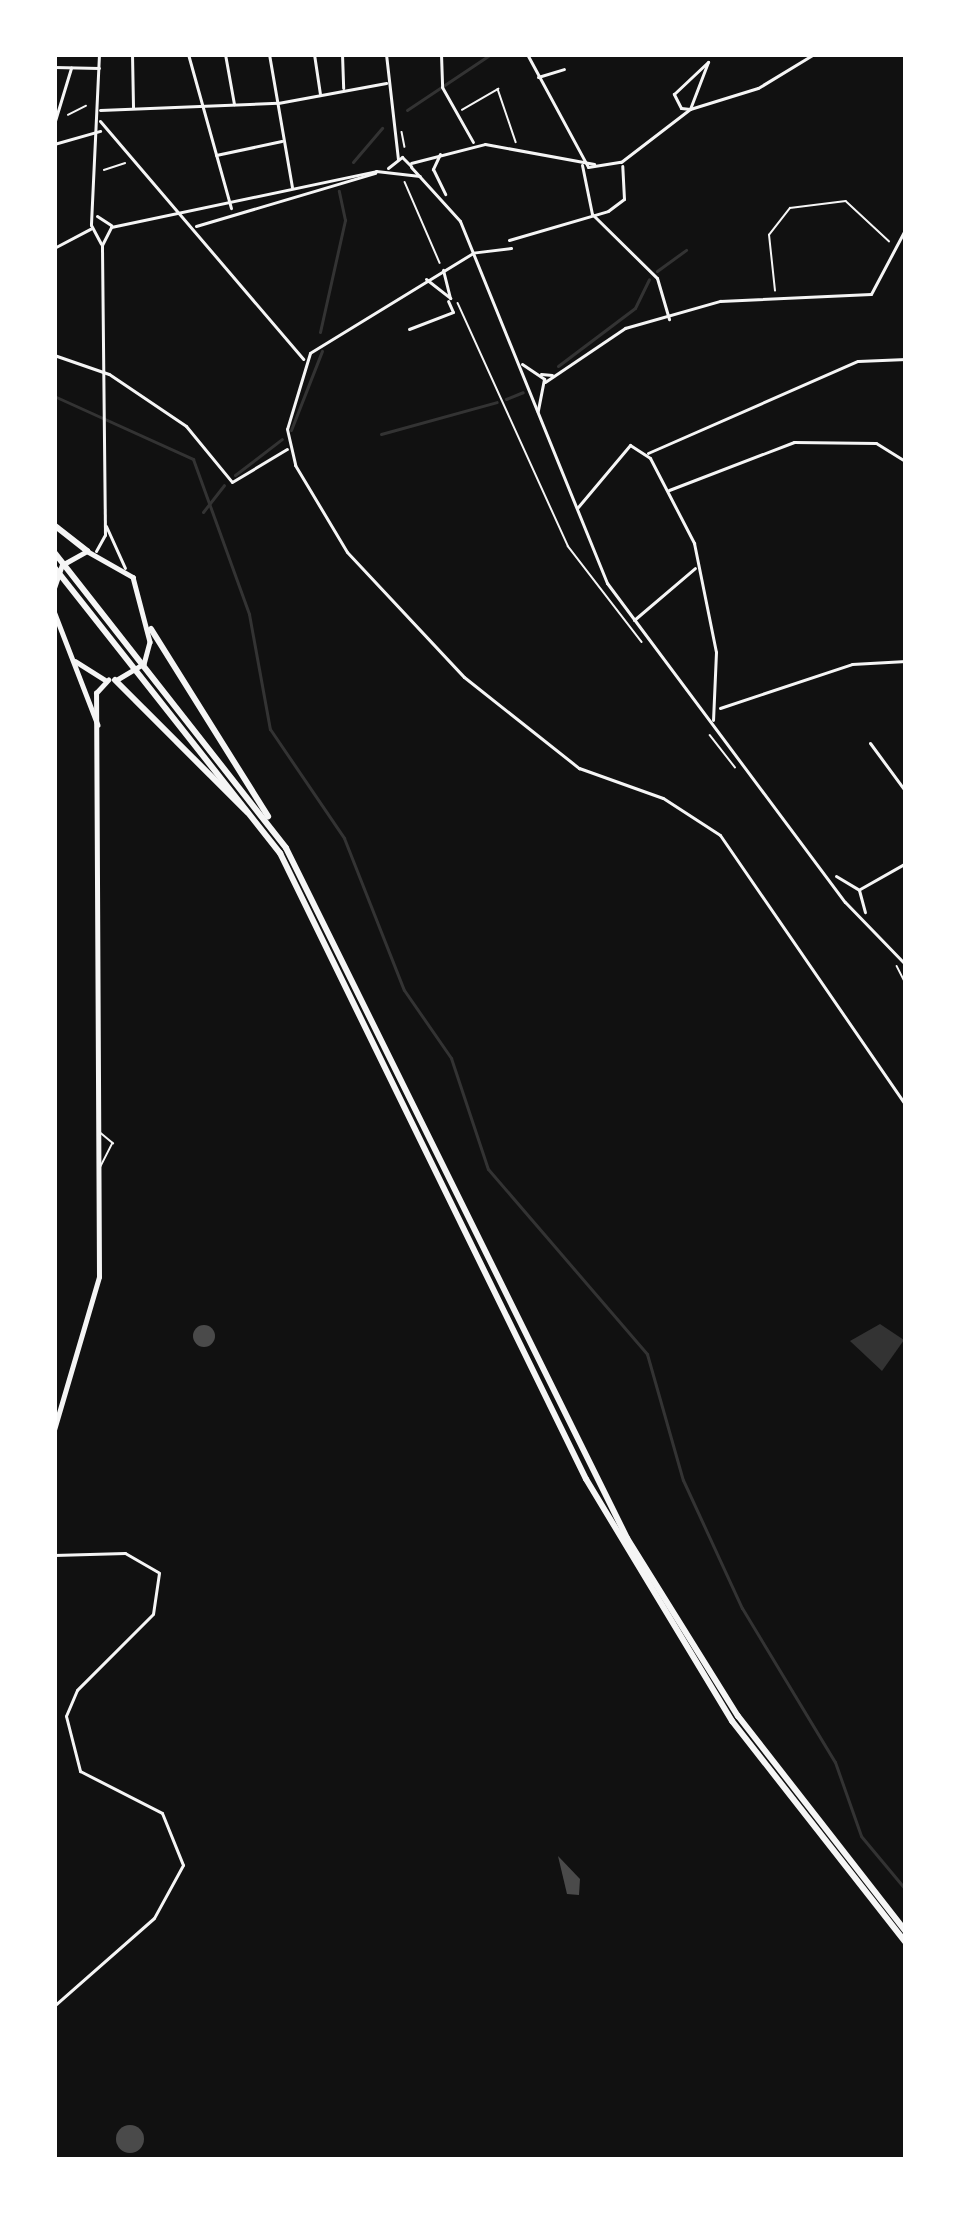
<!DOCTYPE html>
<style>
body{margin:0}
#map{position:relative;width:960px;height:2214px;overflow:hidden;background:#111;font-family:"Libre Baskerville",serif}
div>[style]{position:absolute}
.water>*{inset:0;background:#333}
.stream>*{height:3px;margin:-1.5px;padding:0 1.5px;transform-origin:1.5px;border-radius:1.5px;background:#333}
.building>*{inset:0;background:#4a4a4a}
.round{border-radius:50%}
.path>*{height:1.5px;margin:-0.75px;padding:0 0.75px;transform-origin:0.75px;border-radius:0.75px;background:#f5f5f5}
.service>*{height:1.5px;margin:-0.75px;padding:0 0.75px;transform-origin:0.75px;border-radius:0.75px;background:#f5f5f5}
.minor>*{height:3px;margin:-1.5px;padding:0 1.5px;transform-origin:1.5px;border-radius:1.5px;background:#f5f5f5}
.tertiary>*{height:3px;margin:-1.5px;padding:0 1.5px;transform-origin:1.5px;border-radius:1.5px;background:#f5f5f5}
.primary>*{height:4.5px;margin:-2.25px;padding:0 2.25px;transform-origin:2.25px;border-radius:2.25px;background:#f5f5f5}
.motorway>*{height:6px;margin:-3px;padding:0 3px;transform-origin:3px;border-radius:3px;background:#f5f5f5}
span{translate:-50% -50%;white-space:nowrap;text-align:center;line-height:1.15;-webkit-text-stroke:9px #fff;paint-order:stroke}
.frame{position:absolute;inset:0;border:57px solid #fff;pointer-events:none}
</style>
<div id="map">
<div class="water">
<i style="clip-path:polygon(880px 1324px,904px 1340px,882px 1371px,850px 1341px)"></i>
</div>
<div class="stream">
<i style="left:407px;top:110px;width:101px;rotate:-33.7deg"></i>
<i style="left:353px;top:162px;width:45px;rotate:-49.5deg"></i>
<i style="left:657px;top:271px;width:36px;rotate:-36deg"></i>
<i style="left:320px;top:332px;width:115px;rotate:-77.4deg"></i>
<i style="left:345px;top:220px;width:30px;rotate:-102deg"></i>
<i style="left:558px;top:366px;width:96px;rotate:-37deg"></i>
<i style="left:635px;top:308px;width:32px;rotate:-64deg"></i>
<i style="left:54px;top:396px;width:153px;rotate:24.4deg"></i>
<i style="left:193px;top:459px;width:165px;rotate:70.1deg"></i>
<i style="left:249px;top:614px;width:117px;rotate:79.7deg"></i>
<i style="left:270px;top:729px;width:132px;rotate:55.8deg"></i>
<i style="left:344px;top:838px;width:163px;rotate:68.5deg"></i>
<i style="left:404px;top:990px;width:83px;rotate:55.3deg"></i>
<i style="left:451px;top:1058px;width:117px;rotate:71.6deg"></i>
<i style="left:488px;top:1169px;width:244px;rotate:49.3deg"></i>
<i style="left:647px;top:1354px;width:131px;rotate:74.1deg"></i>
<i style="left:683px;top:1480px;width:141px;rotate:65.3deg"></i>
<i style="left:742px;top:1608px;width:180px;rotate:58.9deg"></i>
<i style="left:835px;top:1762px;width:78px;rotate:70.6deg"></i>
<i style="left:861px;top:1836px;width:70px;rotate:50.2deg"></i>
<i style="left:506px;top:399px;width:18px;rotate:-22deg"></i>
<i style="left:291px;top:430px;width:85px;rotate:-68.6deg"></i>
<i style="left:381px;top:434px;width:120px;rotate:-15.4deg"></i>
<i style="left:235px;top:475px;width:59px;rotate:-37.5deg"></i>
<i style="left:203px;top:512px;width:34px;rotate:-52deg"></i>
</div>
<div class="building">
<i class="round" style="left:193px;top:1325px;width:22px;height:22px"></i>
<i style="clip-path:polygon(558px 1856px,580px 1879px,579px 1895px,567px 1894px)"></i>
<i class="round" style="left:116px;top:2125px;width:28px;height:28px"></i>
</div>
<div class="path">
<i style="left:462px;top:110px;width:42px;rotate:-30.3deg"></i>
<i style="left:498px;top:89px;width:56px;rotate:71.2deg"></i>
<i style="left:68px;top:115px;width:20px;rotate:-27deg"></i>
<i style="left:402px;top:132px;width:15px;rotate:79deg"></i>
<i style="left:104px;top:170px;width:22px;rotate:-18deg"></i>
<i style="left:405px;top:182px;width:88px;rotate:66.6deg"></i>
<i style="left:775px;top:291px;width:56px;rotate:-96.1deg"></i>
<i style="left:769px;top:235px;width:34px;rotate:-52deg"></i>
<i style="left:790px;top:208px;width:56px;rotate:-7.1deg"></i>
<i style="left:846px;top:201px;width:59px;rotate:42.9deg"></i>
<i style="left:458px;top:303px;width:267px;rotate:65.6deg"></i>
<i style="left:568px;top:546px;width:121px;rotate:52.4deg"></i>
<i style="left:710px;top:735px;width:41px;rotate:52deg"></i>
<i style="left:897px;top:966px;width:20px;rotate:63deg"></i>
</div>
<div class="service">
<i style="left:101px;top:1133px;width:16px;rotate:40deg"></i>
<i style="left:113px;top:1143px;width:27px;rotate:117deg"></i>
</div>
<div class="minor">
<i style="left:132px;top:54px;width:54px;rotate:88.9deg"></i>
<i style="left:188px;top:54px;width:160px;rotate:74.4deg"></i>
<i style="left:225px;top:54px;width:51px;rotate:79.8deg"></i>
<i style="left:269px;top:54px;width:135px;rotate:80.2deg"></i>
<i style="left:314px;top:54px;width:40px;rotate:81.5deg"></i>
<i style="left:342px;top:54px;width:34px;rotate:88deg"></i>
<i style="left:386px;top:54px;width:106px;rotate:83.5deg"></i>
<i style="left:441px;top:54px;width:33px;rotate:88deg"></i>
<i style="left:442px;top:87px;width:63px;rotate:60.6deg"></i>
<i style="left:527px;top:54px;width:128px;rotate:61.6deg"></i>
<i style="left:588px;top:167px;width:33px;rotate:-9deg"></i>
<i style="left:621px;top:162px;width:87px;rotate:-37.5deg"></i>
<i style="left:690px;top:109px;width:71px;rotate:-17.2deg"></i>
<i style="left:758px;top:88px;width:66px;rotate:-31.3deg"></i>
<i style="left:708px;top:62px;width:50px;rotate:111deg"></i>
<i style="left:690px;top:109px;width:9px;rotate:-174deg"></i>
<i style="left:681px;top:108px;width:16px;rotate:-117deg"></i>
<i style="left:674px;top:94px;width:47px;rotate:-43.3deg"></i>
<i style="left:54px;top:67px;width:45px;rotate:1.3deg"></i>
<i style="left:538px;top:77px;width:27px;rotate:-17deg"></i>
<i style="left:100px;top:110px;width:178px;rotate:-2.3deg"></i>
<i style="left:278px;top:103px;width:110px;rotate:-10.5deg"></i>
<i style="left:100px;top:121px;width:313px;rotate:49.5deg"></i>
<i style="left:54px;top:124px;width:59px;rotate:-73.1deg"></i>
<i style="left:54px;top:144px;width:48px;rotate:-15.8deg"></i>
<i style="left:440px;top:154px;width:17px;rotate:115deg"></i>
<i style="left:433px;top:169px;width:28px;rotate:64deg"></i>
<i style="left:216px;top:155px;width:67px;rotate:-12deg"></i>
<i style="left:411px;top:163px;width:76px;rotate:-14.4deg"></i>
<i style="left:485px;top:144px;width:111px;rotate:10.4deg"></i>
<i style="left:582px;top:165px;width:50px;rotate:78.5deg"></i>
<i style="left:592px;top:214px;width:91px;rotate:44.6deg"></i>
<i style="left:657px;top:278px;width:43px;rotate:73.7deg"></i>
<i style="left:196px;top:226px;width:187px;rotate:-16.5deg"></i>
<i style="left:509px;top:240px;width:103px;rotate:-16.3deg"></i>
<i style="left:608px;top:211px;width:20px;rotate:-37deg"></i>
<i style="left:624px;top:199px;width:33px;rotate:-93deg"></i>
<i style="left:54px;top:248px;width:41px;rotate:-27.8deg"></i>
<i style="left:511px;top:248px;width:38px;rotate:173deg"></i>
<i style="left:473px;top:253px;width:191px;rotate:148.5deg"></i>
<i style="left:310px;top:353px;width:79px;rotate:106.8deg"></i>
<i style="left:287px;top:429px;width:37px;rotate:77deg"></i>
<i style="left:295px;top:465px;width:101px;rotate:59.1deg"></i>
<i style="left:347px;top:552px;width:171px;rotate:46.9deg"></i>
<i style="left:464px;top:677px;width:147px;rotate:38.4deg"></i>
<i style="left:579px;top:768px;width:89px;rotate:19.7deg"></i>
<i style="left:663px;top:798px;width:68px;rotate:33deg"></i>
<i style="left:720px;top:835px;width:329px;rotate:55.5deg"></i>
<i style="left:426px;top:279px;width:31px;rotate:38deg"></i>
<i style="left:450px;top:298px;width:29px;rotate:-104deg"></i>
<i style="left:409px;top:329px;width:47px;rotate:-21.1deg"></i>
<i style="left:453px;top:312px;width:12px;rotate:-114deg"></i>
<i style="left:54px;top:355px;width:58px;rotate:19.1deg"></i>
<i style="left:109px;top:374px;width:93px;rotate:34deg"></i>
<i style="left:186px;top:426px;width:72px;rotate:50.6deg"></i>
<i style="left:232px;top:482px;width:64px;rotate:-31deg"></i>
<i style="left:541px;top:374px;width:11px;rotate:5deg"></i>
<i style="left:545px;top:382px;width:97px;rotate:-34deg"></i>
<i style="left:625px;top:328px;width:99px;rotate:-15.9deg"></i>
<i style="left:720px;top:301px;width:151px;rotate:-2.7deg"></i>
<i style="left:871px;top:294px;width:75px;rotate:-62.1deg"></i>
<i style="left:648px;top:453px;width:229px;rotate:-23.7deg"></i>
<i style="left:858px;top:361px;width:48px;rotate:-2.4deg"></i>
<i style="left:669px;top:490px;width:134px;rotate:-21deg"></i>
<i style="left:794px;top:442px;width:82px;rotate:0.7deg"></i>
<i style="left:876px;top:443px;width:36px;rotate:32deg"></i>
<i style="left:578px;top:507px;width:81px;rotate:-50deg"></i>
<i style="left:630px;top:445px;width:24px;rotate:33deg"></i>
<i style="left:650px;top:458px;width:96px;rotate:62.6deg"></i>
<i style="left:694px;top:543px;width:111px;rotate:78.6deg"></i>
<i style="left:716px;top:652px;width:68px;rotate:92.5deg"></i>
<i style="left:634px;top:620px;width:80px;rotate:-40.4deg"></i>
<i style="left:720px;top:708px;width:139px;rotate:-18.4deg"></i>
<i style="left:852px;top:664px;width:54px;rotate:-3.2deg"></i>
<i style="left:870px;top:743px;width:61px;rotate:53.7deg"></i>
<i style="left:860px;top:889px;width:53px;rotate:-29.5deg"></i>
<i style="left:54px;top:1555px;width:71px;rotate:-1.6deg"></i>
<i style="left:125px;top:1553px;width:39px;rotate:30deg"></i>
<i style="left:159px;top:1573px;width:41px;rotate:98.3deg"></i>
<i style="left:153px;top:1614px;width:107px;rotate:135deg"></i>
<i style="left:77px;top:1690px;width:28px;rotate:113deg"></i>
<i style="left:66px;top:1716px;width:57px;rotate:75.7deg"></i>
<i style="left:80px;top:1771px;width:92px;rotate:27.1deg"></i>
<i style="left:162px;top:1813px;width:56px;rotate:68deg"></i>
<i style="left:183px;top:1865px;width:60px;rotate:118.7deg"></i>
<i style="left:154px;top:1918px;width:133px;rotate:138.7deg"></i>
</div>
<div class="tertiary">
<i style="left:99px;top:54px;width:171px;rotate:92.7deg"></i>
<i style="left:91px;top:225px;width:21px;rotate:62deg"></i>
<i style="left:411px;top:167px;width:73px;rotate:47.8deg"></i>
<i style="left:460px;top:221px;width:391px;rotate:67.9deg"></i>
<i style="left:607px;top:583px;width:398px;rotate:53.3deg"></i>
<i style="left:845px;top:902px;width:88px;rotate:45.9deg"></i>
<i style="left:388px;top:168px;width:18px;rotate:-38deg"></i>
<i style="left:402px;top:157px;width:13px;rotate:45deg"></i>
<i style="left:97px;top:216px;width:17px;rotate:33deg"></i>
<i style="left:522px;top:364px;width:27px;rotate:34deg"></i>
<i style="left:544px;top:379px;width:33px;rotate:101deg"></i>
<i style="left:106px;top:526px;width:46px;rotate:65.7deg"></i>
<i style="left:96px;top:551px;width:18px;rotate:-61deg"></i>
<i style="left:105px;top:535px;width:290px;rotate:-90.6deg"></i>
<i style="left:102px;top:245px;width:20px;rotate:-63deg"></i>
<i style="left:111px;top:227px;width:271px;rotate:-11.9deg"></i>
<i style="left:376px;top:171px;width:44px;rotate:6.5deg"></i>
<i style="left:836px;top:876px;width:27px;rotate:31deg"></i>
<i style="left:859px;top:890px;width:23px;rotate:75deg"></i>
</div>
<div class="primary">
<i style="left:54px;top:588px;width:24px;rotate:-71deg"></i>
<i style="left:62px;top:565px;width:29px;rotate:-29deg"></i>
<i style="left:87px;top:551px;width:53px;rotate:29.5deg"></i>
<i style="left:133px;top:577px;width:67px;rotate:75.3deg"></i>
<i style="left:150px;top:642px;width:23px;rotate:105deg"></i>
<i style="left:144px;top:664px;width:31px;rotate:149deg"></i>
<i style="left:54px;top:611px;width:122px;rotate:68.9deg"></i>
<i style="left:75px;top:661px;width:36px;rotate:32deg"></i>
<i style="left:54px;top:1430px;width:159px;rotate:-73.6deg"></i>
<i style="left:99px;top:1277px;width:584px;rotate:-90.29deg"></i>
<i style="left:96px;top:693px;width:18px;rotate:-47deg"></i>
</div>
<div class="motorway">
<i style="left:54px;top:525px;width:42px;rotate:38.2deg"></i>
<i style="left:54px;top:552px;width:376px;rotate:51.9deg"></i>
<i style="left:286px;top:848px;width:770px;rotate:63.7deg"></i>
<i style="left:627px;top:1538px;width:210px;rotate:58.1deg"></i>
<i style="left:738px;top:1716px;width:274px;rotate:52.1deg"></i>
<i style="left:54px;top:567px;width:365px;rotate:51.7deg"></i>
<i style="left:280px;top:853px;width:697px;rotate:63.95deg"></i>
<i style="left:586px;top:1479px;width:283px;rotate:58.9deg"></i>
<i style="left:732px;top:1721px;width:282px;rotate:51.9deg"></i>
<i style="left:151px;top:629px;width:221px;rotate:58deg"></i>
<i style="left:115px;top:680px;width:187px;rotate:45deg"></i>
</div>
<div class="frame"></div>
</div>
